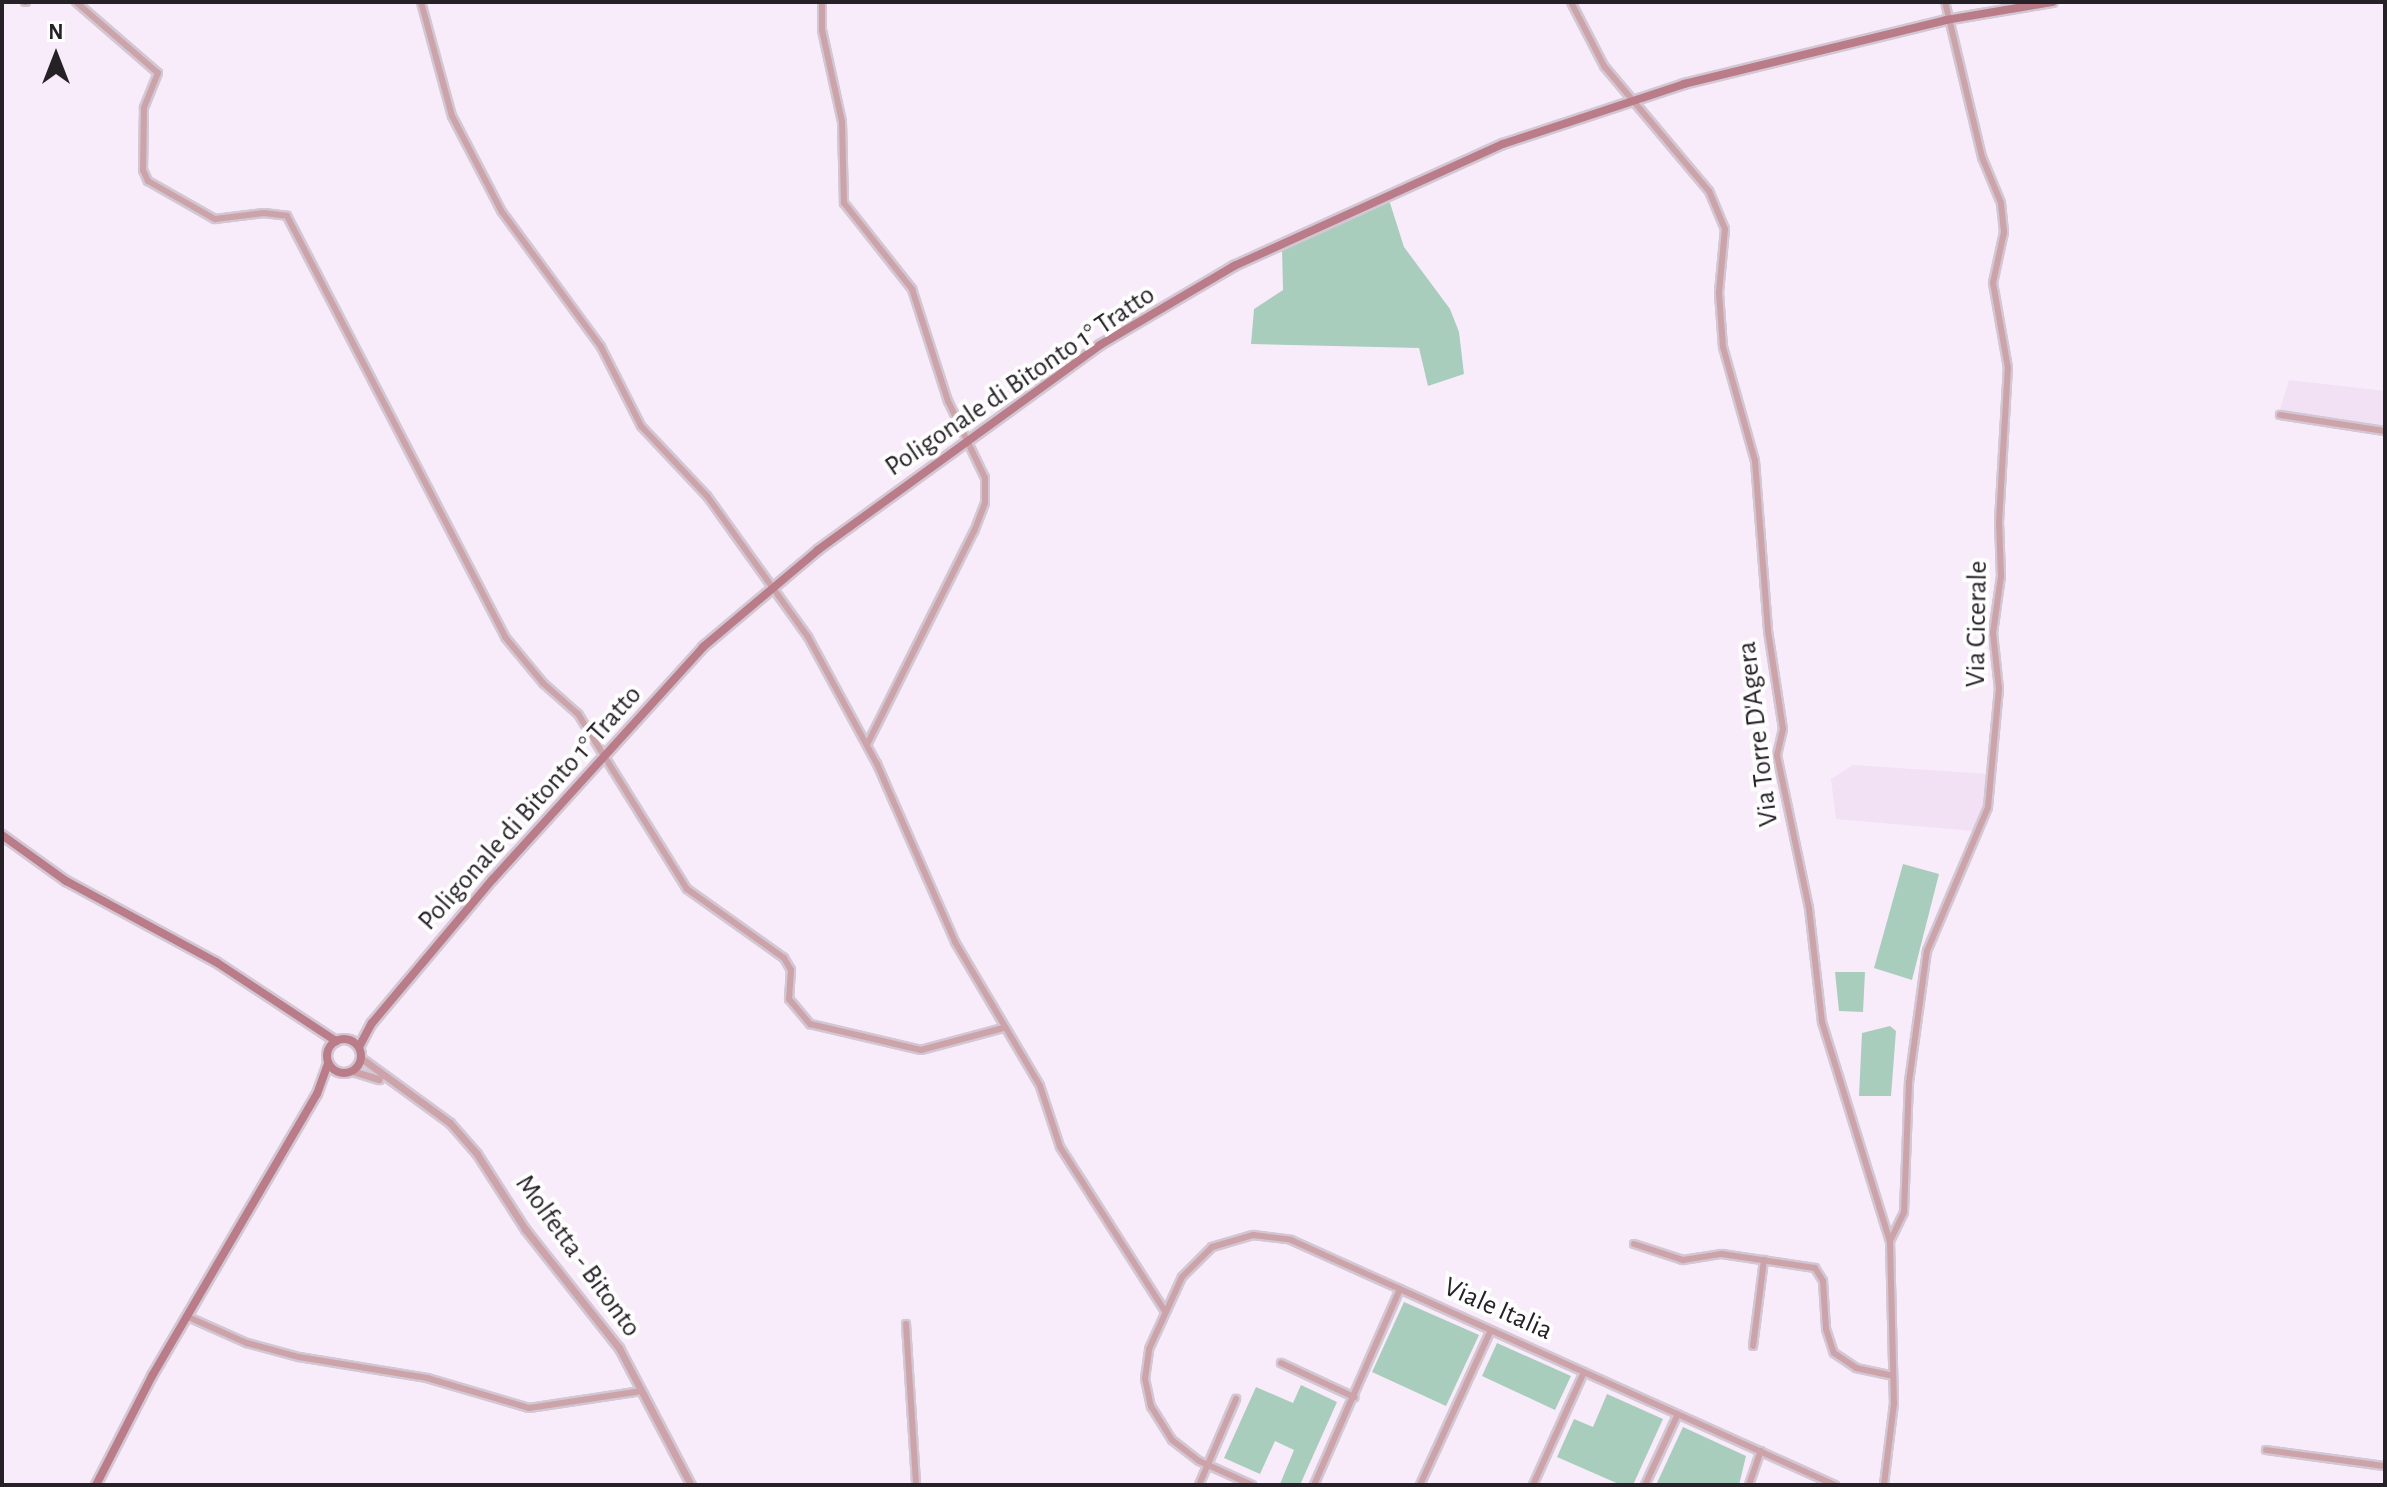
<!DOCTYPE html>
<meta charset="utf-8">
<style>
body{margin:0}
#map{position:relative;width:2387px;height:1487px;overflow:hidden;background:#f9ecfa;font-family:"Alegreya Sans",sans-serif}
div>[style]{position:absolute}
.built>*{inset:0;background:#f2e0f4}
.green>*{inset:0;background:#a9cdbc}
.roads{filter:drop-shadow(2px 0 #d3c7d4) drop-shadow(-2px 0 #d3c7d4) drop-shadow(0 2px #d3c7d4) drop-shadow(0 -2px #d3c7d4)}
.minor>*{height:6px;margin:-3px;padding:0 3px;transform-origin:3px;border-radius:3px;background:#cda3aa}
.tertiary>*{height:7px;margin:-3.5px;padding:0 3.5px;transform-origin:3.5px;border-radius:3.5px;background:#cda3aa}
.secondary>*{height:8px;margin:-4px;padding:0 4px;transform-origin:4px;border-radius:4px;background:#b97c88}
.secondary>.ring{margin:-4px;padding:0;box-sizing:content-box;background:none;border:8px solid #b97c88;border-radius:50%}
span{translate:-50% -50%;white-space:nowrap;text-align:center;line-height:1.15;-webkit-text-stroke:8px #fefefe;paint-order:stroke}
.street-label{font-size:28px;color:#262127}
.frame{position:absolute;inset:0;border:4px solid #262127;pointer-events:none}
.north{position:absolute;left:16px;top:16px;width:80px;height:80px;-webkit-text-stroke:6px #fefefe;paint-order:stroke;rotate:0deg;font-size:22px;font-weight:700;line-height:32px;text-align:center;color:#262127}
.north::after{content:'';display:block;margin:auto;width:28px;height:36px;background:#262127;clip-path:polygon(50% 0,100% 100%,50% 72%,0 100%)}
</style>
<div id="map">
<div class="built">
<i style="clip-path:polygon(2289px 380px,2385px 391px,2385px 429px,2279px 413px)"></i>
<i style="clip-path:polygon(1853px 765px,1987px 774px,1983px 808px,1973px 831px,1836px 819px,1831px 779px)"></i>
</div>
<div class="green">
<i style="clip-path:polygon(1381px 203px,1390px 203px,1404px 247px,1450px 309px,1459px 332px,1464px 374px,1428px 386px,1419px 348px,1251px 344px,1254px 309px,1283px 290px,1282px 249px)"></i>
<i style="clip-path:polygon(1903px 864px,1939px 874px,1912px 980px,1874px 968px)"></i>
<i style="clip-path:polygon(1835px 972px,1865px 972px,1863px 1012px,1839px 1011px)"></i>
<i style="clip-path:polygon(1890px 1026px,1896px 1031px,1891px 1096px,1859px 1096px,1862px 1033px)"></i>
<i style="clip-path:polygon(1404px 1302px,1479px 1335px,1446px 1406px,1372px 1372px)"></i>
<i style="clip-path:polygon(1497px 1343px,1571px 1376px,1555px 1410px,1482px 1376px)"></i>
<i style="clip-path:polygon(1301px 1385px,1337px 1402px,1300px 1485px,1280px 1484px,1294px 1450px,1275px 1441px,1260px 1474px,1224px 1458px,1256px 1387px,1293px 1403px)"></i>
<i style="clip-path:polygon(1607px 1394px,1663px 1419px,1633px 1485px,1621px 1485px,1557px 1457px,1574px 1419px,1593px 1427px)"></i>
<i style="clip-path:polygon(1683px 1427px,1746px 1456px,1739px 1485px,1656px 1485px)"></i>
</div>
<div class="roads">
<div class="minor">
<i style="left:25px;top:2px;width:1px"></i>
<i style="left:76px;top:2px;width:108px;rotate:40.9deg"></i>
<i style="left:158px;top:73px;width:38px;rotate:112deg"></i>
<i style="left:144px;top:108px;width:62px;rotate:90.9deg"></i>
<i style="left:143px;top:170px;width:12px;rotate:66deg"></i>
<i style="left:148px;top:181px;width:77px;rotate:29.6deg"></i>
<i style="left:215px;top:219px;width:49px;rotate:-7deg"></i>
<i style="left:264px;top:213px;width:23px;rotate:7deg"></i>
<i style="left:287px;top:216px;width:474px;rotate:62.6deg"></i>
<i style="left:505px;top:637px;width:60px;rotate:50.4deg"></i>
<i style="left:543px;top:683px;width:47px;rotate:41.5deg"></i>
<i style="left:578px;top:714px;width:206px;rotate:58.1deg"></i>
<i style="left:687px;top:889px;width:119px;rotate:35.4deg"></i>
<i style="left:784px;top:958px;width:14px;rotate:60deg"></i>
<i style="left:791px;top:970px;width:29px;rotate:94deg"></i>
<i style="left:789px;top:999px;width:33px;rotate:50deg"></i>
<i style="left:810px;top:1024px;width:114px;rotate:13.2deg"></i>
<i style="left:921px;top:1050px;width:85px;rotate:-15deg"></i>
<i style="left:421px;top:2px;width:118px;rotate:74.8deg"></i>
<i style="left:452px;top:116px;width:108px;rotate:62.5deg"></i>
<i style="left:502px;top:212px;width:167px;rotate:53.7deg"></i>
<i style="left:601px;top:347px;width:89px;rotate:63.1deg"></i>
<i style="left:641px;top:426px;width:96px;rotate:46.7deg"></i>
<i style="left:707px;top:496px;width:173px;rotate:54.4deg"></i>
<i style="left:808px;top:637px;width:145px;rotate:61.5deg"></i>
<i style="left:877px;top:764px;width:194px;rotate:66.3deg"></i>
<i style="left:955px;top:942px;width:167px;rotate:59.4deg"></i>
<i style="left:1040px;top:1086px;width:64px;rotate:71.8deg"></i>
<i style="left:1060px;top:1147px;width:195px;rotate:57.4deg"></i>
<i style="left:822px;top:2px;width:28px;rotate:90deg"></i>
<i style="left:822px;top:30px;width:94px;rotate:77.7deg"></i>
<i style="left:842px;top:122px;width:81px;rotate:88.6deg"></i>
<i style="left:844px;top:203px;width:110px;rotate:51.7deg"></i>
<i style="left:912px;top:289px;width:118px;rotate:72.2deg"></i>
<i style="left:948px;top:401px;width:85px;rotate:64.3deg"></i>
<i style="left:985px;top:478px;width:25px;rotate:90deg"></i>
<i style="left:985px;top:503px;width:30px;rotate:111deg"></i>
<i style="left:974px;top:531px;width:239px;rotate:116.6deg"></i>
<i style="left:1571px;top:2px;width:72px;rotate:62.7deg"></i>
<i style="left:1604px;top:66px;width:163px;rotate:50deg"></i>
<i style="left:1709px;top:191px;width:41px;rotate:67.2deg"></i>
<i style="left:1725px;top:229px;width:64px;rotate:95.4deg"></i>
<i style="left:1719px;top:293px;width:54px;rotate:85.8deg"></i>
<i style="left:1723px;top:347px;width:118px;rotate:74.3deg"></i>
<i style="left:1755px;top:461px;width:170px;rotate:85.6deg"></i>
<i style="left:1768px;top:631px;width:99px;rotate:81.3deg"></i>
<i style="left:1783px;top:729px;width:27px;rotate:103deg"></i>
<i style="left:1777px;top:755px;width:156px;rotate:78.2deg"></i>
<i style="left:1809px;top:908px;width:115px;rotate:83.5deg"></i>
<i style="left:1822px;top:1022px;width:229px;rotate:72.8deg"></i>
<i style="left:1890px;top:1241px;width:162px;rotate:88.6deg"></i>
<i style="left:1894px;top:1403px;width:83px;rotate:97deg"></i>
<i style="left:2280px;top:415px;width:106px;rotate:8.7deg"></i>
<i style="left:1890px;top:1241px;width:32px;rotate:-64deg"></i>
<i style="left:1904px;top:1212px;width:130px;rotate:-87.8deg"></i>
<i style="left:1909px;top:1082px;width:132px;rotate:-82.2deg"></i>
<i style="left:1927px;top:951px;width:156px;rotate:-67deg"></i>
<i style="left:1988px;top:807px;width:119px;rotate:-84.7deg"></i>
<i style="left:1999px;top:689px;width:56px;rotate:-96.1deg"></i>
<i style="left:1993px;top:633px;width:58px;rotate:-82deg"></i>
<i style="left:2001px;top:576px;width:54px;rotate:-92.1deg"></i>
<i style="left:1999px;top:522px;width:154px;rotate:-86.7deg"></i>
<i style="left:2008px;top:368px;width:86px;rotate:-100deg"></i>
<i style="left:1993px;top:283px;width:52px;rotate:-77.8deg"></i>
<i style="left:2004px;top:232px;width:29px;rotate:-96deg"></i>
<i style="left:2001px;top:203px;width:50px;rotate:-112.4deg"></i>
<i style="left:1982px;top:157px;width:159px;rotate:-103.4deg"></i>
<i style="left:1634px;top:1244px;width:52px;rotate:18.1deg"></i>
<i style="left:1683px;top:1260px;width:39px;rotate:-9deg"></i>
<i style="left:1722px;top:1254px;width:94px;rotate:8.6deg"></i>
<i style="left:1815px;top:1268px;width:15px;rotate:58deg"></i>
<i style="left:1823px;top:1281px;width:48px;rotate:86.4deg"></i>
<i style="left:1826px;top:1329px;width:25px;rotate:72deg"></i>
<i style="left:1834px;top:1353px;width:27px;rotate:34deg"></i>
<i style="left:1856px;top:1368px;width:35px;rotate:12deg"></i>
<i style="left:186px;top:1316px;width:67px;rotate:23.9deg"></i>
<i style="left:247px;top:1343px;width:54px;rotate:15.1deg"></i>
<i style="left:299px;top:1357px;width:130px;rotate:9.3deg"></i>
<i style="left:427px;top:1378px;width:106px;rotate:16.4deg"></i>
<i style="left:529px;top:1408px;width:114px;rotate:-8.6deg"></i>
<i style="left:906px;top:1324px;width:161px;rotate:86.4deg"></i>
<i style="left:1753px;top:1346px;width:87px;rotate:-82.7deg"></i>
<i style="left:1281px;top:1363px;width:81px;rotate:25deg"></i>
<i style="left:2266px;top:1450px;width:120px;rotate:7.7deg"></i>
<i style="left:1199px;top:1485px;width:94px;rotate:-66.7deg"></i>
<i style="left:1252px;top:1485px;width:58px;rotate:-155.6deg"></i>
<i style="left:1199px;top:1461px;width:34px;rotate:-142deg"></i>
<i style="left:1172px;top:1440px;width:39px;rotate:-122deg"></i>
<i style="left:1151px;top:1407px;width:29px;rotate:-102deg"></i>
<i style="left:1145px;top:1379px;width:30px;rotate:-82deg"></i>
<i style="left:1149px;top:1349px;width:79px;rotate:-65.4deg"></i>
<i style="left:1182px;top:1277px;width:42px;rotate:-45deg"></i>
<i style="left:1212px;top:1247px;width:43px;rotate:-16.3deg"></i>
<i style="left:1253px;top:1235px;width:38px;rotate:7deg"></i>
<i style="left:1291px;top:1240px;width:597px;rotate:24.25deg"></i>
<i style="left:1314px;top:1485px;width:214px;rotate:-66.3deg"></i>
<i style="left:1420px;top:1485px;width:170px;rotate:-65.4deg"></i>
<i style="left:1533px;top:1485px;width:124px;rotate:-65.7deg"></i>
<i style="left:1645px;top:1485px;width:78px;rotate:-65.1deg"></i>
<i style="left:1749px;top:1485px;width:36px;rotate:-71deg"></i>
</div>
<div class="tertiary">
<i style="left:361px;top:1058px;width:110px;rotate:36.1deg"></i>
<i style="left:450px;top:1123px;width:41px;rotate:48.9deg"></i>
<i style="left:477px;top:1154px;width:89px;rotate:57.4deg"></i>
<i style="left:525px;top:1229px;width:152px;rotate:51.7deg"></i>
<i style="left:619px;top:1348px;width:155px;rotate:62.3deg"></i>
<i style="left:352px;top:1071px;width:28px;rotate:17deg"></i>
</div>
<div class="secondary">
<i style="left:2px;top:835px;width:79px;rotate:35.7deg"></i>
<i style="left:66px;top:881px;width:170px;rotate:28.4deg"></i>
<i style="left:216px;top:962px;width:144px;rotate:33.4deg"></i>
<i class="ring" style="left:327px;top:1039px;width:26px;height:26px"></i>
<i style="left:359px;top:1047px;width:27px;rotate:-62deg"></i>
<i style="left:372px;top:1023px;width:188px;rotate:-50deg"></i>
<i style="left:493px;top:879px;width:313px;rotate:-47.8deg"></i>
<i style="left:703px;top:647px;width:150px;rotate:-40.1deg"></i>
<i style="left:818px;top:550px;width:349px;rotate:-36deg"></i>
<i style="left:1100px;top:345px;width:156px;rotate:-30.5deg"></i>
<i style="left:1234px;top:266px;width:295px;rotate:-24.4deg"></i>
<i style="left:1503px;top:144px;width:191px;rotate:-18.3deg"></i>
<i style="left:1684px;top:84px;width:270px;rotate:-13.7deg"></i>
<i style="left:1946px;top:20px;width:108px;rotate:-9.6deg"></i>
<i style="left:96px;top:1485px;width:123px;rotate:-62.8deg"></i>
<i style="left:152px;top:1376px;width:327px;rotate:-59.7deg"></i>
<i style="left:317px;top:1094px;width:33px;rotate:-70deg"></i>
</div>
</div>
<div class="street-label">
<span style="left:1020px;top:381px;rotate:-34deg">Poligonale di Bitonto 1° Tratto</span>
<span style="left:1977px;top:624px;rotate:-89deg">Via Cicerale</span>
<span style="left:1758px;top:734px;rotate:-97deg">Via Torre D'Agera</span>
<span style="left:530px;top:808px;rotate:-48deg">Poligonale di Bitonto 1° Tratto</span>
<span style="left:578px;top:1256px;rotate:54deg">Molfetta - Bitonto</span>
<span style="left:1498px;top:1309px;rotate:24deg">Viale Italia</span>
</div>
<div class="frame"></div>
<div class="north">N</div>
</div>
